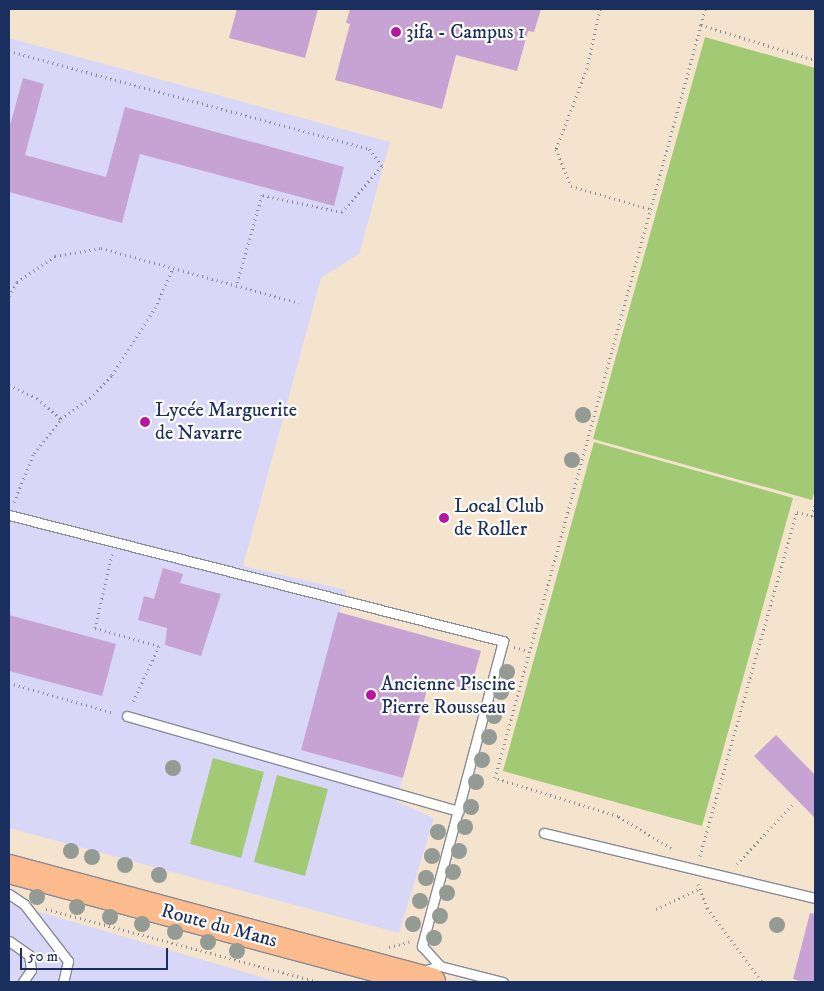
<!DOCTYPE html>
<meta charset="utf-8">
<style>
body{margin:0}
#map{position:relative;width:824px;height:991px;overflow:hidden;background:#f5e4cd;font-family:"IM FELL DW Pica",serif}
div>[style]{position:absolute}
.built>*{inset:0;background:#d8d7f8}
.green>*{inset:0;background:#a2ca75}
.building>*{inset:0;background:#c7a3d4}
.path>*{height:3px;margin-top:-1.5px;transform-origin:0;background:repeating-linear-gradient(90deg,#888a96 0 1px,transparent 0 5px)}
.roads{filter:drop-shadow(1px 0 #888a96) drop-shadow(-1px 0 #888a96) drop-shadow(0 1px #888a96) drop-shadow(0 -1px #888a96)}
.service>*{height:9px;margin:-4.5px;padding:0 4.5px;transform-origin:4.5px;border-radius:4.5px;background:#fff}
.primary>*{height:28px;margin:-14px;padding:0 14px;transform-origin:14px;border-radius:14px;background:#fbbb8d}
.trees>*{width:16px;height:16px;margin:-8px;border-radius:50%;background:#949a94}
.dots>*{width:14px;height:14px;translate:-50% -50%;box-sizing:border-box;border:2px solid #fdfcf7;border-radius:50%}
span{translate:-50% -50%;white-space:nowrap;text-align:center;line-height:1.15;-webkit-text-stroke:4.5px #fdfcf7;paint-order:stroke}
.poi-label{font-size:20px;color:#1b2f5e}
.left{translate:0 -50%;text-align:left}
.street-label{font-size:20px;color:#1b2f5e}
.frame{position:absolute;inset:0;border:10px solid #1b2f5e;pointer-events:none}
.scale{position:absolute;left:20px;top:948px;width:148px;height:22px;box-sizing:border-box;border:2px solid #1b2f5e;border-top:0;padding-left:6px;font-size:15px;line-height:18px;white-space:nowrap;color:#1b2f5e;-webkit-text-stroke:4px #fdfcf7;paint-order:stroke}
</style>
<div id="map">
<div class="built">
<i style="clip-path:polygon(9px 38px,390px 142px,359px 254px,321px 278px,243px 566px,346px 590px,301px 749px,403px 778px,396px 801px,434px 818px,399px 933px,9px 828px)"></i>
<i style="clip-path:polygon(9px 903px,278px 982px,9px 982px)"></i>
</div>
<div class="green">
<i style="clip-path:polygon(705px 37px,815px 68px,815px 490px,812px 500px,593px 439px)"></i>
<i style="clip-path:polygon(594px 442px,793px 498px,702px 826px,503px 771px)"></i>
<i style="clip-path:polygon(213px 758px,264px 772px,241px 858px,190px 844px)"></i>
<i style="clip-path:polygon(277px 775px,328px 789px,305px 876px,254px 862px)"></i>
</div>
<div class="building">
<i style="clip-path:polygon(237px 9px,318px 9px,305px 58px,229px 38px)"></i>
<i style="clip-path:polygon(350px 9px,541px 9px,534px 32px,528px 31px,517px 71px,456px 55px,442px 109px,335px 80px,350px 24px,346px 23px)"></i>
<i style="clip-path:polygon(23px 78px,44px 84px,25px 155px,106px 177px,125px 107px,344px 167px,334px 206px,140px 154px,122px 223px,9px 192px,9px 129px)"></i>
<i style="clip-path:polygon(163px 568px,183px 574px,180px 583px,221px 594px,201px 656px,165px 645px,167px 628px,138px 620px,144px 596px,154px 599px)"></i>
<i style="clip-path:polygon(338px 612px,481px 651px,470px 690px,430px 679px,403px 778px,301px 750px)"></i>
<i style="clip-path:polygon(9px 615px,116px 644px,102px 696px,9px 671px)"></i>
<i style="clip-path:polygon(776px 735px,815px 775px,815px 818px,754px 756px)"></i>
<i style="clip-path:polygon(810px 913px,815px 914px,815px 982px,803px 982px,793px 979px)"></i>
</div>
<div class="path">
<i style="left:600px;top:9px;width:60px;rotate:102.4deg"></i>
<i style="left:587px;top:68px;width:87px;rotate:110.9deg"></i>
<i style="left:556px;top:149px;width:40px;rotate:68deg"></i>
<i style="left:571px;top:186px;width:82px;rotate:16.2deg"></i>
<i style="left:705px;top:9px;width:16px;rotate:104deg"></i>
<i style="left:701px;top:25px;width:119px;rotate:17.1deg"></i>
<i style="left:9px;top:51px;width:373px;rotate:15.2deg"></i>
<i style="left:369px;top:149px;width:21px;rotate:53deg"></i>
<i style="left:382px;top:166px;width:61px;rotate:131deg"></i>
<i style="left:342px;top:212px;width:82px;rotate:-168deg"></i>
<i style="left:262px;top:195px;width:95px;rotate:105.9deg"></i>
<i style="left:9px;top:296px;width:16px;rotate:-60deg"></i>
<i style="left:17px;top:282px;width:46px;rotate:-34.4deg"></i>
<i style="left:55px;top:256px;width:47px;rotate:-9.9deg"></i>
<i style="left:101px;top:248px;width:205px;rotate:15.5deg"></i>
<i style="left:9px;top:385px;width:31px;rotate:25deg"></i>
<i style="left:37px;top:398px;width:32px;rotate:41deg"></i>
<i style="left:14px;top:502px;width:53px;rotate:-67.8deg"></i>
<i style="left:34px;top:453px;width:43px;rotate:-51.5deg"></i>
<i style="left:61px;top:419px;width:36px;rotate:-36deg"></i>
<i style="left:90px;top:398px;width:32px;rotate:-46deg"></i>
<i style="left:112px;top:375px;width:80px;rotate:-57.3deg"></i>
<i style="left:155px;top:308px;width:44px;rotate:-65.8deg"></i>
<i style="left:112px;top:554px;width:76px;rotate:102.9deg"></i>
<i style="left:95px;top:628px;width:66px;rotate:15.7deg"></i>
<i style="left:159px;top:646px;width:64px;rotate:115deg"></i>
<i style="left:514px;top:647px;width:15px;rotate:16deg"></i>
<i style="left:9px;top:683px;width:109px;rotate:15.9deg"></i>
<i style="left:671px;top:848px;width:62px;rotate:-148.9deg"></i>
<i style="left:618px;top:816px;width:129px;rotate:-162.8deg"></i>
<i style="left:495px;top:778px;width:781px;rotate:-74.7deg"></i>
<i style="left:700px;top:856px;width:357px;rotate:-74.3deg"></i>
<i style="left:797px;top:512px;width:16px;rotate:15deg"></i>
<i style="left:812px;top:516px;width:11px;rotate:-75deg"></i>
<i style="left:737px;top:864px;width:81px;rotate:-47deg"></i>
<i style="left:698px;top:884px;width:26px;rotate:69deg"></i>
<i style="left:707px;top:908px;width:92px;rotate:53.4deg"></i>
<i style="left:46px;top:909px;width:282px;rotate:15deg"></i>
<i style="left:656px;top:909px;width:50px;rotate:-25deg"></i>
<i style="left:389px;top:947px;width:21px;rotate:-14deg"></i>
</div>
<div class="roads">
<div class="service">
<i style="left:9px;top:515px;width:510px;rotate:14.31deg"></i>
<i style="left:503px;top:641px;width:316px;rotate:104.9deg"></i>
<i style="left:422px;top:946px;width:27px;rotate:48deg"></i>
<i style="left:127px;top:716px;width:345px;rotate:16deg"></i>
<i style="left:544px;top:833px;width:279px;rotate:13.5deg"></i>
<i style="left:9px;top:894px;width:18px;rotate:34deg"></i>
<i style="left:24px;top:904px;width:72px;rotate:52.3deg"></i>
<i style="left:68px;top:961px;width:22px;rotate:103deg"></i>
<i style="left:9px;top:941px;width:24px;rotate:35deg"></i>
<i style="left:29px;top:955px;width:15px;rotate:82deg"></i>
<i style="left:31px;top:970px;width:14px;rotate:124deg"></i>
<i style="left:422px;top:971px;width:19px;rotate:-16deg"></i>
<i style="left:440px;top:966px;width:65px;rotate:14.3deg"></i>
</div>
<div class="primary">
<i style="left:9px;top:869px;width:437px;rotate:15deg"></i>
</div>
</div>
<div class="trees">
<i style="left:583px;top:415px"></i>
<i style="left:572px;top:460px"></i>
<i style="left:507px;top:672px"></i>
<i style="left:501px;top:692px"></i>
<i style="left:494px;top:716px"></i>
<i style="left:489px;top:737px"></i>
<i style="left:482px;top:760px"></i>
<i style="left:173px;top:768px"></i>
<i style="left:476px;top:782px"></i>
<i style="left:471px;top:807px"></i>
<i style="left:465px;top:827px"></i>
<i style="left:438px;top:832px"></i>
<i style="left:71px;top:851px"></i>
<i style="left:459px;top:851px"></i>
<i style="left:432px;top:856px"></i>
<i style="left:92px;top:857px"></i>
<i style="left:125px;top:865px"></i>
<i style="left:453px;top:872px"></i>
<i style="left:159px;top:875px"></i>
<i style="left:426px;top:878px"></i>
<i style="left:447px;top:893px"></i>
<i style="left:37px;top:897px"></i>
<i style="left:420px;top:901px"></i>
<i style="left:77px;top:907px"></i>
<i style="left:440px;top:916px"></i>
<i style="left:110px;top:917px"></i>
<i style="left:142px;top:924px"></i>
<i style="left:413px;top:924px"></i>
<i style="left:777px;top:925px"></i>
<i style="left:175px;top:932px"></i>
<i style="left:434px;top:938px"></i>
<i style="left:208px;top:942px"></i>
<i style="left:237px;top:951px"></i>
</div>
<div class="dots">
<i style="left:396px;top:32px;background:#b5179e"></i>
<i style="left:145px;top:422px;background:#b5179e"></i>
<i style="left:444px;top:518px;background:#b5179e"></i>
<i style="left:371px;top:695px;background:#b5179e"></i>
</div>
<div class="poi-label">
<span class="left" style="left:406px;top:32px">3ifa - Campus 1</span>
<span class="left" style="left:155px;top:422px">Lycée Marguerite<br>de Navarre</span>
<span class="left" style="left:454px;top:518px">Local Club<br>de Roller</span>
<span class="left" style="left:381px;top:696px">Ancienne Piscine<br>Pierre Rousseau</span>
</div>
<div class="street-label">
<span style="left:219px;top:926px;rotate:15deg">Route du Mans</span>
</div>
<div class="frame"></div>
<div class="scale">50 m</div>
</div>
